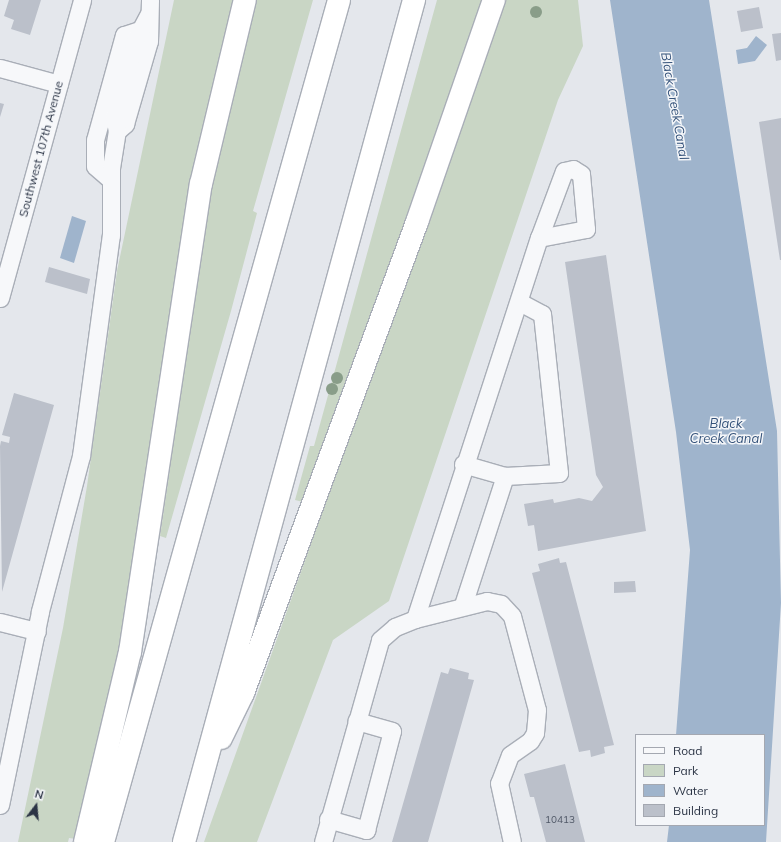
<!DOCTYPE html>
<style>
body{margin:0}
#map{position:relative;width:781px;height:842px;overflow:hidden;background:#e4e7ec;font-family:Mulish,sans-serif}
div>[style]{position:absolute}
.green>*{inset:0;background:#c9d6c5}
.water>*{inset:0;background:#9fb4cc}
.building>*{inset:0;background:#bbc0ca}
.roads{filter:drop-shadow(1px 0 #a9aeb7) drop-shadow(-1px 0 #a9aeb7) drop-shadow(0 1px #a9aeb7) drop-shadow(0 -1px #a9aeb7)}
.minor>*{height:17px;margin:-8.5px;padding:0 8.5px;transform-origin:8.5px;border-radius:8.5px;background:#f7f8fa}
.highway>*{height:22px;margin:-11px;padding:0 11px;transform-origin:11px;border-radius:11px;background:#fff}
.trees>*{width:12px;height:12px;margin:-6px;border-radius:50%;background:#899d89}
span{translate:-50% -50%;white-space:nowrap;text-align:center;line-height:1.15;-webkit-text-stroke:3px #f4f6f9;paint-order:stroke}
.number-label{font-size:10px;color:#4f5766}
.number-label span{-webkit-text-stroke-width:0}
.street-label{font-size:12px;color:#2b3445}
.water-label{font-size:13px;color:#34527a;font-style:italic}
.legend{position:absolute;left:635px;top:734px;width:130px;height:92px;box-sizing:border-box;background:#f4f6f9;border:1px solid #a4a8b1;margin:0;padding:5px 7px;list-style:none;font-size:12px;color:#2b3445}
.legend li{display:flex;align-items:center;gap:8px;height:20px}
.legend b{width:20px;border:1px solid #a4a8b1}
.north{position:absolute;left:16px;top:786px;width:40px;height:40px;-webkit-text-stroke:3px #f4f6f9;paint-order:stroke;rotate:16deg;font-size:11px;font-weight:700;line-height:16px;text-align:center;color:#2b3445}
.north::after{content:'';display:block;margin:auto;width:14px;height:18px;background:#2b3445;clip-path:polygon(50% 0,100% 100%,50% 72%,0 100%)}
</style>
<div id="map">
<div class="green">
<i style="clip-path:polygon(174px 0,236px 0,126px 632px,76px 839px,69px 838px,68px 842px,18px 842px,63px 628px,87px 486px,117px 271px)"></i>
<i style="clip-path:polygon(252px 0,313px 0,253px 211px,257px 213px,231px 311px,166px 538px,160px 536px,170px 469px,166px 465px,203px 205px)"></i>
<i style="clip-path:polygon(437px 0,487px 0,303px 502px,295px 500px,310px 446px,314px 446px)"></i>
<i style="clip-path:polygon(505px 0,578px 0,583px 46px,558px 100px,389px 601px,333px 640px,257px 842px,204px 842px,316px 530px,322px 511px,319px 509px)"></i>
</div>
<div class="water">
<i style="clip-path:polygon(610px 0,709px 0,777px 431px,781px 603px,766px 842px,667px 842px,669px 825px,764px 825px,764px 735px,676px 735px,690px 550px,676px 432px)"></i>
<i style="clip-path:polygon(756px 36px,767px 45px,755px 61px,738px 64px,736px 50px,747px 48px)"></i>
<i style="clip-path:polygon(72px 216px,86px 221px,74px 263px,60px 258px)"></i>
</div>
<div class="building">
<i style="clip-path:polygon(9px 0,41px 0,30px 35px,11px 29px,14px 20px,4px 16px)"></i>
<i style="clip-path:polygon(759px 7px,763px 28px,741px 32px,737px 11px)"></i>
<i style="clip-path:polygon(781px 33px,781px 60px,776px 61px,772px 34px)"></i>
<i style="clip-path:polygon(0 103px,4px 104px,0 117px)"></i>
<i style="clip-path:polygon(781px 118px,781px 260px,780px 260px,759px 122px)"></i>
<i style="clip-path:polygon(606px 255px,646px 531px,538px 551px,534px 525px,528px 526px,524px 504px,553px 499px,554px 503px,579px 498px,592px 501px,603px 487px,596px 475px,565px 262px)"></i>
<i style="clip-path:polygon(49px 267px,90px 279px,87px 294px,45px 282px)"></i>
<i style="clip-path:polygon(14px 393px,54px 405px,2px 592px,0 446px,1px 441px,9px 443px,10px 437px,2px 435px)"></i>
<i style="clip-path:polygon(559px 558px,560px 563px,566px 562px,614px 745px,604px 747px,605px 753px,591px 757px,590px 750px,579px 752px,532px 573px,540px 571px,538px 564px)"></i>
<i style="clip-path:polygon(635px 581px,636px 592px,614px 593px,614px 582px)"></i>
<i style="clip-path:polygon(450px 668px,469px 673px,468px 679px,474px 680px,428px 842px,392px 842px,441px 672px,448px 674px)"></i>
<i style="clip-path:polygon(565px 764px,585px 842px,546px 842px,534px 797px,530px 797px,524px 774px)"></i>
</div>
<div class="roads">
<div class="minor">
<i style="left:0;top:68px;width:61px;rotate:15.2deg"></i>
<i style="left:117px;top:131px;width:11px;rotate:-41deg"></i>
<i style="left:125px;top:124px;width:86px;rotate:-73.9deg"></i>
<i style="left:149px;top:41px;width:41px;rotate:-88.6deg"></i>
<i style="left:111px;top:180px;width:21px;rotate:-139deg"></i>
<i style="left:95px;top:166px;width:26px;rotate:-90deg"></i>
<i style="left:95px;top:140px;width:109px;rotate:-74.6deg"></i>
<i style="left:124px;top:35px;width:16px;rotate:-18deg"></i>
<i style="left:0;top:298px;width:309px;rotate:-74.6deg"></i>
<i style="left:463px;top:464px;width:44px;rotate:15.9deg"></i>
<i style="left:505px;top:476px;width:54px;rotate:-3.2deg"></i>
<i style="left:559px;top:473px;width:160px;rotate:-96.1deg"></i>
<i style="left:542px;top:314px;width:26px;rotate:-152deg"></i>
<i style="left:463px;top:605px;width:136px;rotate:-72deg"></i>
<i style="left:415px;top:619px;width:401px;rotate:-72deg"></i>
<i style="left:539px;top:238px;width:48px;rotate:-10.8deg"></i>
<i style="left:586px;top:229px;width:55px;rotate:-95.2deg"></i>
<i style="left:581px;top:174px;width:9px;rotate:-148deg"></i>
<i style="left:573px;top:169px;width:9px;rotate:167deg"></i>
<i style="left:564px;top:171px;width:72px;rotate:110.5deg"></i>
<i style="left:0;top:622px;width:38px;rotate:14deg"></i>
<i style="left:0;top:805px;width:198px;rotate:-78.3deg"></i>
<i style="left:40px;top:611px;width:160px;rotate:-75.2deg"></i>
<i style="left:81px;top:456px;width:223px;rotate:-82.3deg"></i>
<i style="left:111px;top:235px;width:67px;rotate:-90deg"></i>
<i style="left:111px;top:168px;width:37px;rotate:-81deg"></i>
<i style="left:117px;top:131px;width:14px;rotate:-102deg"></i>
<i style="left:114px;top:117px;width:82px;rotate:-74.4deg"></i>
<i style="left:136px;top:38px;width:27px;rotate:-62deg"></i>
<i style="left:328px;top:819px;width:40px;rotate:16deg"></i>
<i style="left:366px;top:830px;width:102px;rotate:-75.3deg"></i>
<i style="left:392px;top:731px;width:37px;rotate:-164deg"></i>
<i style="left:323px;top:842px;width:210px;rotate:-74.2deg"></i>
<i style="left:380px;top:640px;width:20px;rotate:-41deg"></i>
<i style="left:395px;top:627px;width:22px;rotate:-22deg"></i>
<i style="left:415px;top:619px;width:74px;rotate:-14deg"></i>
<i style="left:487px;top:601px;width:14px;rotate:12deg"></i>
<i style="left:501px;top:604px;width:16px;rotate:47deg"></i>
<i style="left:512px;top:616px;width:97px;rotate:75.1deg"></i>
<i style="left:537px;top:710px;width:23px;rotate:95deg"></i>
<i style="left:535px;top:733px;width:9px;rotate:122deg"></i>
<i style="left:530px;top:741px;width:24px;rotate:145deg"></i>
<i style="left:510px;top:755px;width:30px;rotate:111deg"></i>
<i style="left:499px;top:783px;width:60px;rotate:77.6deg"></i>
</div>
<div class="highway">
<i style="left:221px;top:738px;width:50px;rotate:-63.9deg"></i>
<i style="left:243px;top:693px;width:502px;rotate:-69.72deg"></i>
<i style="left:417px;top:222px;width:235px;rotate:-70.9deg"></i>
<i style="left:85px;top:842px;width:195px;rotate:-76.7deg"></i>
<i style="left:130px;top:652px;width:473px;rotate:-81.4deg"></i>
<i style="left:201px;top:184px;width:189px;rotate:-76.6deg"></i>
<i style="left:103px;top:842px;width:874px;rotate:-74.34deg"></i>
<i style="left:184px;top:842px;width:873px;rotate:-74.72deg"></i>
</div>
</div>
<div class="trees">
<i style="left:536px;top:12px"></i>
<i style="left:337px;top:378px"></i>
<i style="left:332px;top:389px"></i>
</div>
<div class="number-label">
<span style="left:560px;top:820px">10413</span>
</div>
<div class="street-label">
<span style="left:41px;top:149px;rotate:-75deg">Southwest 107th Avenue</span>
</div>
<div class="water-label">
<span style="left:675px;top:106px;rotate:80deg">Black Creek Canal</span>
<span style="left:726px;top:431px">Black<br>Creek Canal</span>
</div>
<ul class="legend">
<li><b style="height:5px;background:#f7f8fa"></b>Road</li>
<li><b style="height:11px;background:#c9d6c5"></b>Park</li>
<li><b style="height:11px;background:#9fb4cc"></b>Water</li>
<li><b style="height:11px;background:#bbc0ca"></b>Building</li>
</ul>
<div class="north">N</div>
</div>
